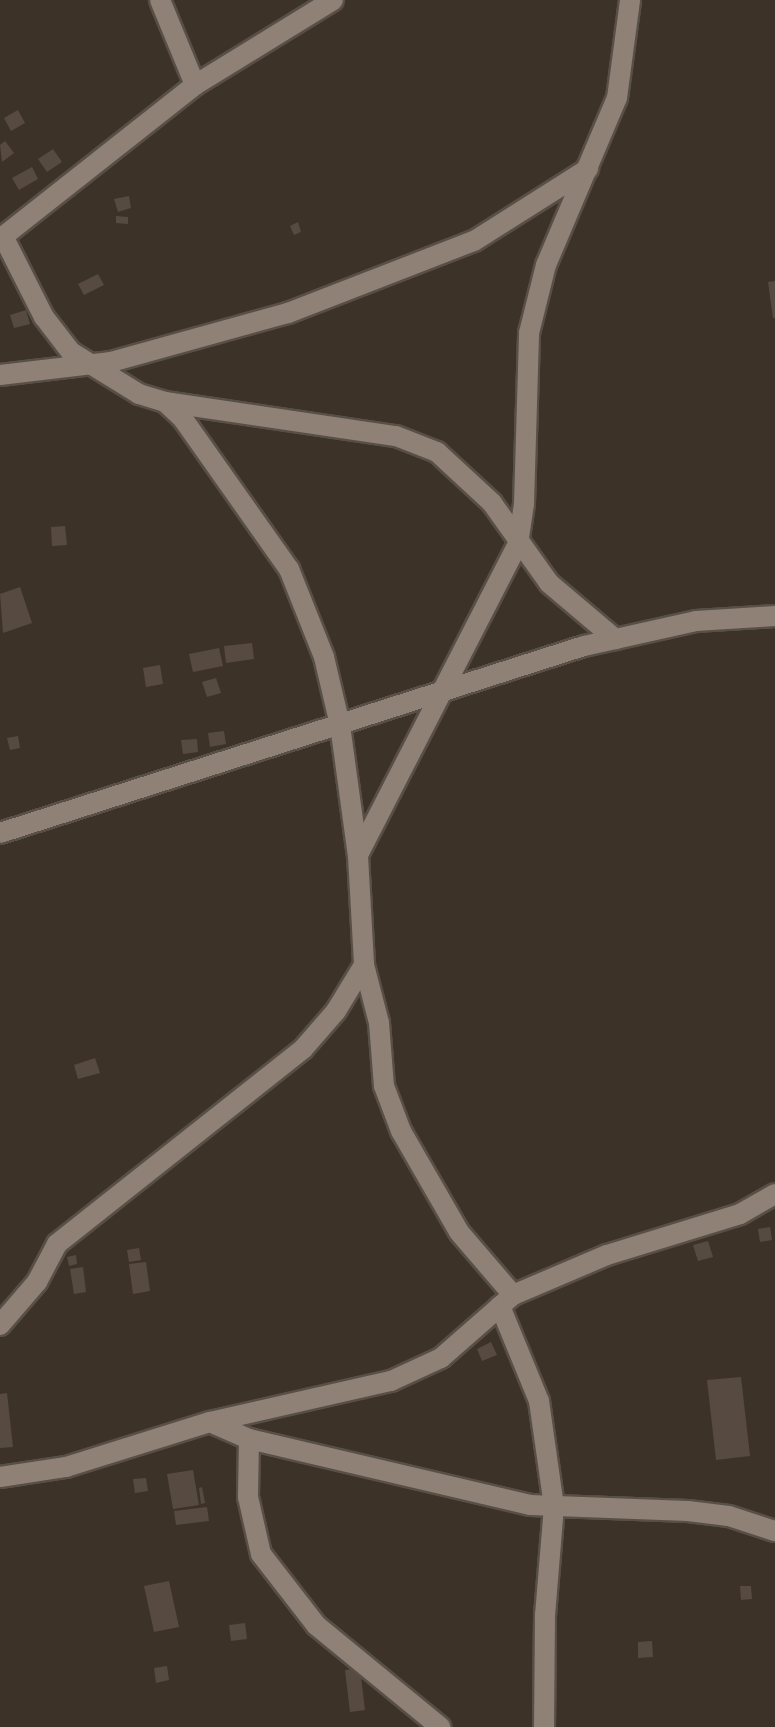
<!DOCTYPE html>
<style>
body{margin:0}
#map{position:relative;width:775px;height:1727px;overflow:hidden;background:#3d3228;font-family:"Asap Condensed",sans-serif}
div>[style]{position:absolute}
.building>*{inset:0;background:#574b41}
.roads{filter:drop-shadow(2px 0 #584f47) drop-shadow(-2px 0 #584f47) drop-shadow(0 2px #584f47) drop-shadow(0 -2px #584f47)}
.street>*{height:20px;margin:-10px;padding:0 10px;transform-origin:10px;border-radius:10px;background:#8f8176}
span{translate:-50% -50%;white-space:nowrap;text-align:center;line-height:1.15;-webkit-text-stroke:6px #33281f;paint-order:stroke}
</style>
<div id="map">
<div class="building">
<i style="clip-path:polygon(18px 110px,25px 123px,11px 131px,4px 118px)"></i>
<i style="clip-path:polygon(5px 141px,14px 153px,2px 162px,0 145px)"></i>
<i style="clip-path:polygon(53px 149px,62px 162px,47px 172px,38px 159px)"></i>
<i style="clip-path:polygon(32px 167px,38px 179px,19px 190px,12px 178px)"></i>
<i style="clip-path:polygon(129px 196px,131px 208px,118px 212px,114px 199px)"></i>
<i style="clip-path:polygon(116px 216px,128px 217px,128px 224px,116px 223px)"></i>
<i style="clip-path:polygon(298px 222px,301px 232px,294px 235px,290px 226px)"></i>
<i style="clip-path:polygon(98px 274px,104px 285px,84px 295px,78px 284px)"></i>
<i style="clip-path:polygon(775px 281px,775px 318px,773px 318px,768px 282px)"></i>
<i style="clip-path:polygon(26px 310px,30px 324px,14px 328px,10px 315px)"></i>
<i style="clip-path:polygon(65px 526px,67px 545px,52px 546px,51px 527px)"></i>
<i style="clip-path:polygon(20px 587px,32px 623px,3px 633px,0 594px)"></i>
<i style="clip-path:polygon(252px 643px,254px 659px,226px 663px,224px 646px)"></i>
<i style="clip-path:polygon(219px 648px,223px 666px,193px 672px,189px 654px)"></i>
<i style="clip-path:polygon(160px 665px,163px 684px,146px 687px,143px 668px)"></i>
<i style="clip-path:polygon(216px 678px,221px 693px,207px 697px,202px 682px)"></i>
<i style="clip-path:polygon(224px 731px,226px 744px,210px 747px,208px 733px)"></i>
<i style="clip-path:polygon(18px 736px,20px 748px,10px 750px,7px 738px)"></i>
<i style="clip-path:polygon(197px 739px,198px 752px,183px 754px,181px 740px)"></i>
<i style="clip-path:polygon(95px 1058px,100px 1073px,78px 1079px,74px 1065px)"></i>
<i style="clip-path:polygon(770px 1227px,772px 1240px,760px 1242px,758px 1229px)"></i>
<i style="clip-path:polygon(708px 1241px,713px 1257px,698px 1261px,693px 1245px)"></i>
<i style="clip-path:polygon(139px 1248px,141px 1260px,129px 1262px,127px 1250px)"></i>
<i style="clip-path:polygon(76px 1255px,77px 1264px,69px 1266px,67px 1257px)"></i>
<i style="clip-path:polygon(146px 1262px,150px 1291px,133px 1294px,129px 1264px)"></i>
<i style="clip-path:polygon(83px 1267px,86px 1292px,74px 1294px,70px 1269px)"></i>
<i style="clip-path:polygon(491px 1342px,497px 1355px,482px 1361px,477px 1349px)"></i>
<i style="clip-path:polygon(741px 1377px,750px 1456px,716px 1460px,707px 1380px)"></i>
<i style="clip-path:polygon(7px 1393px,13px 1447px,0 1448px,0 1394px)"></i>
<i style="clip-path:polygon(193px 1470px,199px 1505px,173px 1509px,167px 1474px)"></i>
<i style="clip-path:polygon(146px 1478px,148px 1491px,135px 1493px,133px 1479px)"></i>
<i style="clip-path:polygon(202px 1487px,205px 1503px,201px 1504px,199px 1488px)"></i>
<i style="clip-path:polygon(207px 1507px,209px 1521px,176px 1525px,174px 1511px)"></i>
<i style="clip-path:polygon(169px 1581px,179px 1627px,154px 1632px,144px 1586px)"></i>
<i style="clip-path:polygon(740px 1586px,751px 1586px,752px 1599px,741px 1600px)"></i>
<i style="clip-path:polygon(245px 1623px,247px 1639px,231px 1641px,229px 1625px)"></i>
<i style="clip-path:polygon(652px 1641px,653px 1657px,638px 1658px,638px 1642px)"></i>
<i style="clip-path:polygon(167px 1666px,169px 1680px,156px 1683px,154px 1668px)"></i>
<i style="clip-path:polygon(360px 1668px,365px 1710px,350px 1712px,345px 1670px)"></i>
</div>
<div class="roads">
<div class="street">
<i style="left:160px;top:0;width:92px;rotate:67.6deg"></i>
<i style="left:3px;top:236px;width:91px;rotate:63.2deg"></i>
<i style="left:44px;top:317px;width:44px;rotate:52.4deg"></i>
<i style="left:71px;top:352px;width:80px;rotate:31.7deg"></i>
<i style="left:139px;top:394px;width:27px;rotate:17deg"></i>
<i style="left:165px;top:402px;width:25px;rotate:43deg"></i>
<i style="left:183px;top:419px;width:184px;rotate:54.8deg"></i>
<i style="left:289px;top:569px;width:95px;rotate:68.3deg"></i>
<i style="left:324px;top:657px;width:70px;rotate:76.8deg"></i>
<i style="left:340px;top:725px;width:132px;rotate:82.2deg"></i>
<i style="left:358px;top:856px;width:109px;rotate:86.8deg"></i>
<i style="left:364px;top:965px;width:60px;rotate:75.5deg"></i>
<i style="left:379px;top:1023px;width:63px;rotate:85.5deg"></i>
<i style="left:384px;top:1086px;width:48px;rotate:69.3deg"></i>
<i style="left:401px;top:1131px;width:116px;rotate:60.1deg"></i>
<i style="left:459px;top:1232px;width:83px;rotate:49.4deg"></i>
<i style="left:0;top:239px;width:248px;rotate:-38.3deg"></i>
<i style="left:195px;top:85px;width:162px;rotate:-31.6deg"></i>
<i style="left:0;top:375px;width:112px;rotate:-6.7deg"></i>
<i style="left:111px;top:362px;width:184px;rotate:-15.5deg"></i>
<i style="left:288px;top:313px;width:199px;rotate:-21.2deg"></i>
<i style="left:474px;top:241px;width:135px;rotate:-32.3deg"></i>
<i style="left:165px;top:402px;width:233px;rotate:8.4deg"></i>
<i style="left:396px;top:436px;width:44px;rotate:21.3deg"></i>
<i style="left:437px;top:452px;width:75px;rotate:42.8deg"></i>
<i style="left:492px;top:503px;width:98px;rotate:54.5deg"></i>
<i style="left:549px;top:583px;width:87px;rotate:40.3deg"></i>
<i style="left:0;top:833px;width:613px;rotate:-17.76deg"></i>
<i style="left:584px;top:646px;width:115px;rotate:-12.6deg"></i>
<i style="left:696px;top:621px;width:79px;rotate:-3.6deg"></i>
<i style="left:358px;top:855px;width:350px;rotate:-62.8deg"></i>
<i style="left:518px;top:544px;width:40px;rotate:-81.5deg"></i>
<i style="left:524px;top:504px;width:171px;rotate:-88.3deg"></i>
<i style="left:529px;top:333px;width:70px;rotate:-76deg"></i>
<i style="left:546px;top:265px;width:181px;rotate:-67deg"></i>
<i style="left:617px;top:98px;width:99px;rotate:-82.4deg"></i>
<i style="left:500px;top:1306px;width:103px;rotate:67.7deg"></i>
<i style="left:539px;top:1401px;width:106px;rotate:81.9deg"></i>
<i style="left:554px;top:1506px;width:109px;rotate:94.7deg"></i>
<i style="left:545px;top:1615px;width:112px;rotate:90.5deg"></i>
<i style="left:0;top:1325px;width:57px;rotate:-49.3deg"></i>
<i style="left:37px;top:1282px;width:43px;rotate:-62.2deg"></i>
<i style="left:57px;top:1244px;width:314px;rotate:-38.4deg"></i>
<i style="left:303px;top:1049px;width:50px;rotate:-49deg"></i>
<i style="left:336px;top:1011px;width:54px;rotate:-58.7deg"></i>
<i style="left:210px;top:1422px;width:43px;rotate:23.6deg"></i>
<i style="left:249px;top:1439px;width:289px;rotate:13.2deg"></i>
<i style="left:530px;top:1505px;width:158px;rotate:2.2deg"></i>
<i style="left:688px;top:1511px;width:41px;rotate:7deg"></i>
<i style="left:729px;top:1516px;width:48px;rotate:18.1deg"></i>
<i style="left:249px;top:1439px;width:58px;rotate:91deg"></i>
<i style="left:248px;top:1497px;width:58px;rotate:77.2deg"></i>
<i style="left:261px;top:1554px;width:90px;rotate:52.2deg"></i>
<i style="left:316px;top:1625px;width:161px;rotate:39.4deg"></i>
<i style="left:0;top:1477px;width:67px;rotate:-8.6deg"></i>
<i style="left:66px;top:1467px;width:151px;rotate:-17.4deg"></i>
<i style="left:210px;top:1422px;width:186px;rotate:-12.8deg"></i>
<i style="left:391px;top:1381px;width:55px;rotate:-24.7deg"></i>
<i style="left:441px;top:1358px;width:96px;rotate:-41.2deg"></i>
<i style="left:513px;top:1295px;width:102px;rotate:-23.1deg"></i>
<i style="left:607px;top:1255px;width:139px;rotate:-17.1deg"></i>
<i style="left:740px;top:1214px;width:40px;rotate:-29.7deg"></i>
</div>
</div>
</div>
